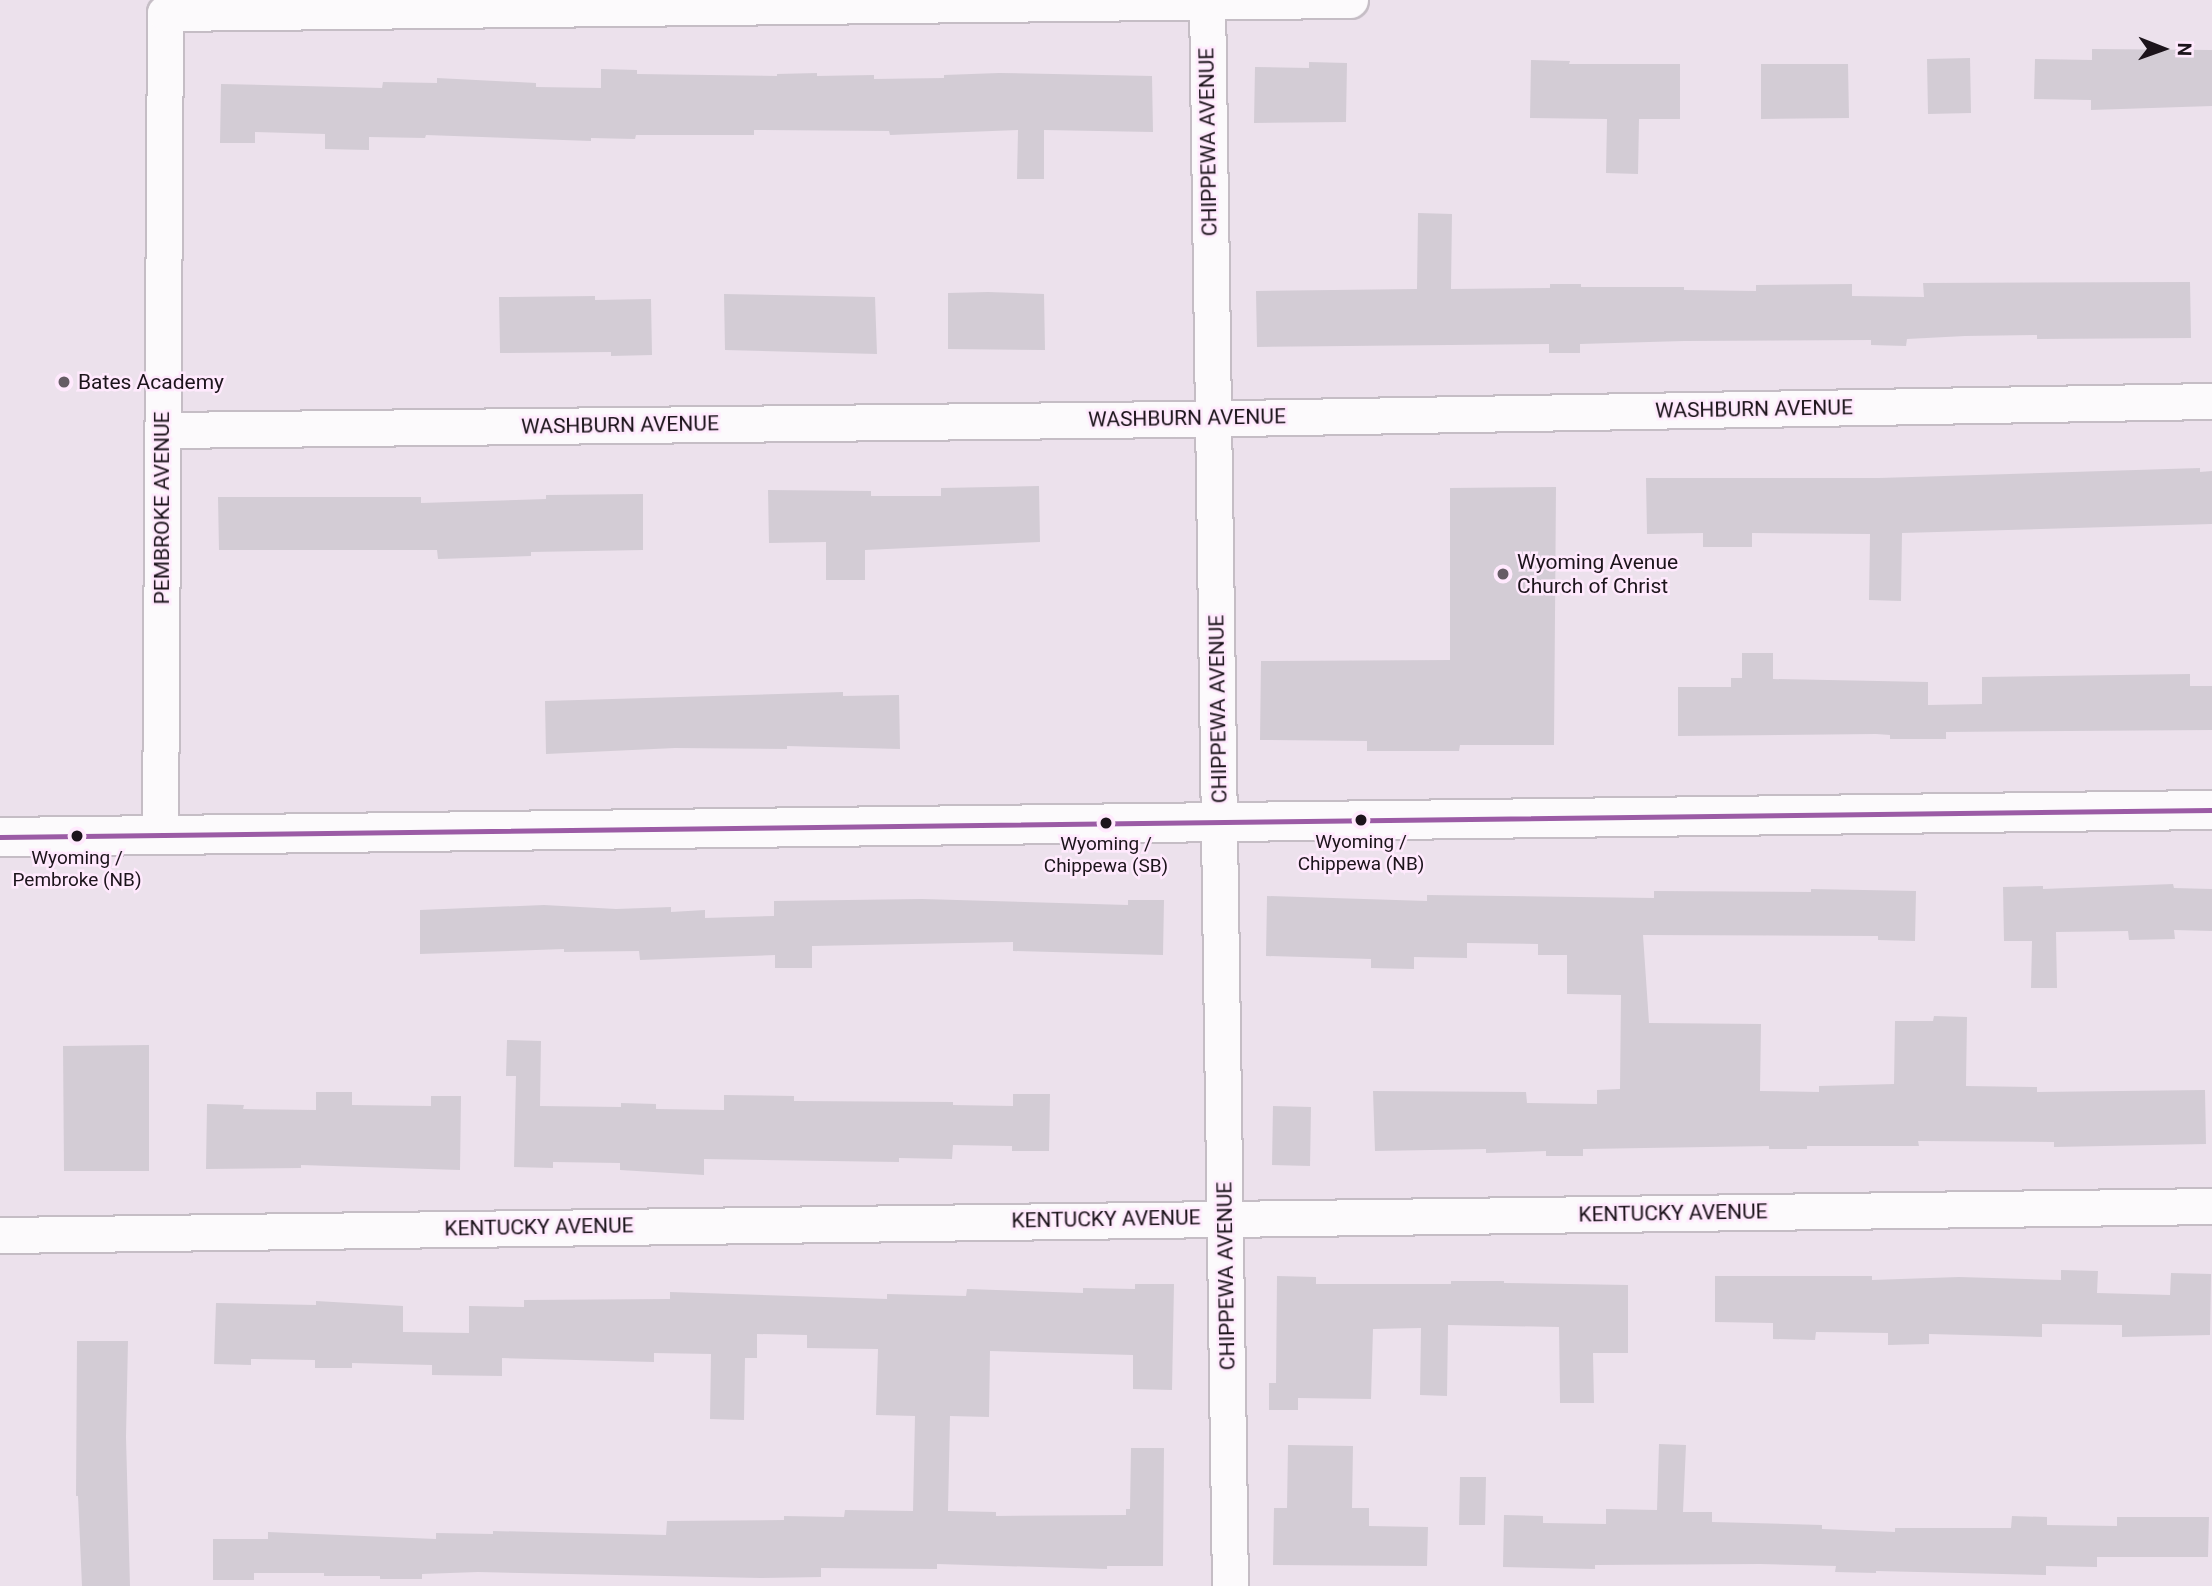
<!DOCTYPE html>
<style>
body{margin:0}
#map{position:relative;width:2212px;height:1586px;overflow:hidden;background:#ece1ec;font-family:Roboto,sans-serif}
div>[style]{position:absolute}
.building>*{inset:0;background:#d3ccd5}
.roads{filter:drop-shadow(2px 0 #c5bdc5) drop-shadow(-2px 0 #c5bdc5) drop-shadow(0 2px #c5bdc5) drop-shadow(0 -2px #c5bdc5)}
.street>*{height:35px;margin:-17.5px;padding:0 17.5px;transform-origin:17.5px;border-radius:17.5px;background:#fcfafc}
.secondary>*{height:38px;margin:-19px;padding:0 19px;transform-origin:19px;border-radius:19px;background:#fcfafc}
.bus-1>*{height:5px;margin:-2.5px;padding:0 2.5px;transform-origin:2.5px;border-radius:2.5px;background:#9b5ba5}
.dots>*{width:19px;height:19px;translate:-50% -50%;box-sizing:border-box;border:4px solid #ffe9fd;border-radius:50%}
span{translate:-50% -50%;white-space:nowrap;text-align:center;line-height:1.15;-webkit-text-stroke:5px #ffe9fd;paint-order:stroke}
.bus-label{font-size:19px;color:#1c141b}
.street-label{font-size:21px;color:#1c141b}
.poi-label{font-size:21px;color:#1c141b}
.left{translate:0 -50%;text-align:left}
.north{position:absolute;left:2128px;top:14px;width:70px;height:70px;-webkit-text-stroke:5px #ffe9fd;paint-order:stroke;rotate:91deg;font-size:19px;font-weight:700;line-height:28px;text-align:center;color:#1c141b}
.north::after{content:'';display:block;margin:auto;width:24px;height:32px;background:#1c141b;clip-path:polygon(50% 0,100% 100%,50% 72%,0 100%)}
</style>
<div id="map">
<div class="building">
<i style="clip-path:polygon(2092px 49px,2212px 50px,2212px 106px,2091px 110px,2091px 100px,2034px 99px,2035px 59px,2092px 60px)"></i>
<i style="clip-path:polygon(1970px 58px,1971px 113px,1928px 114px,1927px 59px)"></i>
<i style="clip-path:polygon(1531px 60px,1570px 61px,1569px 64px,1680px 64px,1680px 119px,1639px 119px,1638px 174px,1606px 173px,1607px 119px,1530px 118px)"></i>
<i style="clip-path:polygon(1309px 62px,1347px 63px,1346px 122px,1254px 123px,1255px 67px,1309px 68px)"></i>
<i style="clip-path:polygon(1761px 64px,1848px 64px,1849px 118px,1761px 119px)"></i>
<i style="clip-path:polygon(601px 69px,637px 70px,637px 74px,777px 76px,777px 74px,817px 73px,817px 76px,874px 75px,874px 79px,944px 78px,944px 75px,999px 73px,1152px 76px,1153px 132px,1044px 130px,1044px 179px,1017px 179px,1018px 130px,890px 135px,889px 131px,754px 130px,754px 135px,636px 135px,635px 139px,591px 138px,591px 141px,426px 135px,425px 138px,369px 137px,369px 150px,325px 149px,325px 134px,255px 132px,255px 143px,220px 143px,221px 84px,382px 88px,383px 82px,437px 83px,437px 78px,536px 83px,536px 87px,601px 88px)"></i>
<i style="clip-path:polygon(1418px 213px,1452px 214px,1451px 289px,1550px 288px,1550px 284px,1581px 284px,1581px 287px,1684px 287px,1684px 290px,1756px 291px,1756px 285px,1852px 284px,1852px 296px,1924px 297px,1923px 283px,2190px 282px,2191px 338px,2037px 339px,2037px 335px,1965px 336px,1907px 339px,1906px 346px,1871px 345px,1871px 340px,1684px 341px,1580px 344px,1580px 353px,1549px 353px,1549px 344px,1257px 347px,1256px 291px,1417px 289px)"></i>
<i style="clip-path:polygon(988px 292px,1044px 294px,1045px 350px,948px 349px,948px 293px)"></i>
<i style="clip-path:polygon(724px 294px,875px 297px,877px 354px,725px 350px)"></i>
<i style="clip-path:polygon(595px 296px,595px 300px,651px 299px,652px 355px,611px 356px,611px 352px,500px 353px,499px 297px)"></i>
<i style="clip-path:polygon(2200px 468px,2200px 472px,2212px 471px,2212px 524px,1902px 533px,1901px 601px,1869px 600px,1870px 534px,1752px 533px,1752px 547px,1703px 547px,1703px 533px,1647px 534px,1646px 478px,1879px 478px)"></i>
<i style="clip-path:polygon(1039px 486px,1040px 542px,865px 550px,865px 580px,826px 580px,826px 542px,769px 543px,768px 490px,871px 491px,871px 496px,941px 496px,941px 488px)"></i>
<i style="clip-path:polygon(1556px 487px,1554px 745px,1460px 745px,1459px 751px,1367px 751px,1367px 741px,1260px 740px,1261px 661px,1450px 660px,1450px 488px)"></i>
<i style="clip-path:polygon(643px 494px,643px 550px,531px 552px,531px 556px,438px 559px,437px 550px,219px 550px,218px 497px,421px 497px,421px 503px,546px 499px,546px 495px)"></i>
<i style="clip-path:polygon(1742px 653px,1773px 653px,1773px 679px,1928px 682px,1928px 705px,1982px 704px,1982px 677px,2190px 674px,2190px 686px,2212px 686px,2212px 730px,1946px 732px,1946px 739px,1890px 739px,1890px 735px,1876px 734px,1678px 736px,1678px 687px,1731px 687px,1731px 678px,1742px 678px)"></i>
<i style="clip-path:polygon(843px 692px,843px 696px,899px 695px,900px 749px,787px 746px,787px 749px,675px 748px,546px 754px,545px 701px)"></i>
<i style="clip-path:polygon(2173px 884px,2174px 888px,2212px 889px,2212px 931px,2174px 930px,2175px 939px,2129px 940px,2128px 931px,2056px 932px,2057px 988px,2031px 988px,2032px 941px,2004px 941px,2003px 887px,2043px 886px,2043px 889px)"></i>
<i style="clip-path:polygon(1811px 889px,1916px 891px,1915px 941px,1878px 940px,1878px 936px,1643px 935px,1649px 1023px,1761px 1024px,1760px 1091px,1819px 1092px,1819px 1086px,1894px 1084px,1895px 1021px,1933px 1021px,1934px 1016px,1967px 1017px,1966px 1086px,2037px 1087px,2037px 1092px,2205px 1090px,2206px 1144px,2054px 1147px,2054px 1142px,1918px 1141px,1919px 1146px,1807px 1146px,1807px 1149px,1769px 1149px,1769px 1146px,1583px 1149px,1583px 1156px,1546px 1156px,1546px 1151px,1486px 1153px,1486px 1149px,1375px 1151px,1373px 1091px,1526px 1092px,1527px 1103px,1597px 1104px,1597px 1090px,1620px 1089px,1621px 995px,1567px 994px,1567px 955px,1538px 955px,1538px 944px,1467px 943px,1467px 958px,1414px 957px,1414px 969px,1371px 968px,1371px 959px,1266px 956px,1267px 896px,1427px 901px,1427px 895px,1654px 898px,1654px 891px,1811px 892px)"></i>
<i style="clip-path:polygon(922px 899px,1128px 905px,1128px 900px,1164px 900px,1163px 955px,1013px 951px,1013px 942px,812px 946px,812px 968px,775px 968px,775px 955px,640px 960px,639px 951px,564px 952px,564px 949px,420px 954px,420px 910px,544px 905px,616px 909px,671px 907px,671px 912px,705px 910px,705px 918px,774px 916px,774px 901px)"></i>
<i style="clip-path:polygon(507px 1040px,541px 1041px,540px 1106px,621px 1107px,621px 1103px,656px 1104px,656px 1109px,724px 1110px,724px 1095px,794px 1096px,794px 1101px,953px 1102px,953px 1105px,1013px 1106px,1013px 1094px,1050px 1094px,1049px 1151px,1012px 1151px,1012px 1146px,953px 1145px,952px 1159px,899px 1158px,899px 1162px,704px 1159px,704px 1175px,620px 1170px,620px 1163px,553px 1162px,553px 1168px,514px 1167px,516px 1076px,506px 1076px)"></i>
<i style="clip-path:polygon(149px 1045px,149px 1171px,64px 1171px,63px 1046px)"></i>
<i style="clip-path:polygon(316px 1092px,352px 1092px,352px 1105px,431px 1106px,431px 1096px,461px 1096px,460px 1170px,301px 1165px,301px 1168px,206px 1169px,207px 1104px,244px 1105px,243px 1109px,316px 1110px)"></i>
<i style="clip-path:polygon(1273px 1106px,1311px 1107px,1310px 1166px,1272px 1165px)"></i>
<i style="clip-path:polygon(2061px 1270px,2098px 1271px,2097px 1293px,2170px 1295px,2171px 1273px,2211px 1274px,2210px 1335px,2122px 1337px,2122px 1325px,2042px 1324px,2042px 1337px,1929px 1334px,1929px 1344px,1888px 1345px,1888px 1333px,1816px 1332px,1815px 1340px,1773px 1339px,1773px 1323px,1715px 1322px,1715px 1276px,1872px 1276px,1872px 1280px,1959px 1277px,2061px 1280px)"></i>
<i style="clip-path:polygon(1277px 1276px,1316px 1277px,1316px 1284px,1451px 1284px,1451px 1281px,1504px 1281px,1504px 1283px,1628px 1285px,1628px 1353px,1593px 1353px,1594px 1403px,1560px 1403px,1559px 1327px,1448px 1325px,1447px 1396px,1420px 1395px,1421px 1328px,1373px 1329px,1371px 1399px,1298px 1398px,1298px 1410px,1269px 1410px,1269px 1383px,1276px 1383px)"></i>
<i style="clip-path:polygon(1135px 1284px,1174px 1284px,1172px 1390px,1133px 1389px,1133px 1355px,990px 1351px,989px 1417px,950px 1416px,948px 1511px,996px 1512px,996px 1516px,1126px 1515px,1126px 1509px,1130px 1509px,1131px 1448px,1164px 1448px,1163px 1566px,1107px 1566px,1107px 1569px,937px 1564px,937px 1569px,821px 1568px,821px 1577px,761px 1578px,478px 1572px,422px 1574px,422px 1579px,380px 1579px,380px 1576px,324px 1576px,324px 1573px,254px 1573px,254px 1580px,213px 1580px,213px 1539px,268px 1539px,268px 1532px,436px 1539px,436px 1533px,493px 1534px,493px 1531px,666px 1535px,667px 1521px,784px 1520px,784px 1516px,844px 1517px,845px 1510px,913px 1511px,915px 1416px,876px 1415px,878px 1349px,807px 1348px,807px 1335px,757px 1334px,757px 1358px,745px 1358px,744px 1420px,710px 1419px,711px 1354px,654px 1353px,654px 1362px,502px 1358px,502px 1376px,432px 1375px,432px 1365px,352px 1363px,352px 1368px,315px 1368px,315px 1360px,251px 1359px,251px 1365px,214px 1364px,216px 1303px,316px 1305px,316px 1301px,403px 1306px,403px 1332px,469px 1333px,469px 1306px,524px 1307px,524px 1300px,670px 1299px,670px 1292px,887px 1299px,887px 1294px,966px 1296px,967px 1289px,1083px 1293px,1083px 1288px,1135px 1289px)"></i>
<i style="clip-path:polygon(77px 1341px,128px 1341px,126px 1437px,130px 1586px,82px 1586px,78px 1496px,76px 1496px)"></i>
<i style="clip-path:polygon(1659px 1444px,1686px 1445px,1683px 1512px,1712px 1512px,1712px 1522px,1822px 1525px,1822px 1529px,1895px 1532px,1895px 1528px,2011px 1528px,2012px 1516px,2047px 1517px,2047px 1525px,2117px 1526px,2117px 1517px,2209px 1517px,2208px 1557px,2097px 1557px,2097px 1567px,2046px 1566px,2046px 1575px,1876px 1571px,1876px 1573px,1835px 1572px,1836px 1566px,1760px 1564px,1595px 1565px,1595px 1569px,1503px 1567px,1504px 1515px,1543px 1516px,1543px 1523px,1606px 1524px,1606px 1509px,1657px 1510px)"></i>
<i style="clip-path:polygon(1288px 1445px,1353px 1446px,1352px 1508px,1369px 1508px,1369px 1526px,1428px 1527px,1427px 1566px,1273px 1565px,1274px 1508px,1287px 1508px)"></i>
<i style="clip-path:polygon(1460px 1477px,1486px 1477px,1485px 1525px,1459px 1525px)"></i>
</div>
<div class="roads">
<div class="street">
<i style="left:1207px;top:0;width:1586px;rotate:89.17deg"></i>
<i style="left:163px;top:430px;width:1017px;rotate:-0.62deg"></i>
<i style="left:1180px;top:419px;width:1032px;rotate:-1deg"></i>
<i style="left:160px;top:835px;width:822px;rotate:-89.65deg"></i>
<i style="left:165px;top:13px;width:1185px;rotate:-0.63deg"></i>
<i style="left:0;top:1235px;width:2212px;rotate:-0.75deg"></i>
</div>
<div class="secondary">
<i style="left:0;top:837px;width:2212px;rotate:-0.7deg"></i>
</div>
</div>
<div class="bus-1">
<i style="left:0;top:837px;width:2212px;rotate:-0.7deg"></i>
</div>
<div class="dots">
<i style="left:64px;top:382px;background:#655c64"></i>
<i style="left:1503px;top:574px;background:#655c64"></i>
<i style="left:1361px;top:820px;background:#1c141b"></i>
<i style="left:1106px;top:823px;background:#1c141b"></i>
<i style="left:77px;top:836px;background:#1c141b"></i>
</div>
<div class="bus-label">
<span style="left:1361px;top:853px">Wyoming /<br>Chippewa (NB)</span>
<span style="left:1106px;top:855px">Wyoming /<br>Chippewa (SB)</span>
<span style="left:77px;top:869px">Wyoming /<br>Pembroke (NB)</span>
</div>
<div class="street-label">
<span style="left:1208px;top:142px;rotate:-91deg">CHIPPEWA AVENUE</span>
<span style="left:1754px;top:409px;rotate:-1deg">WASHBURN AVENUE</span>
<span style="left:1187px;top:418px;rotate:-1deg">WASHBURN AVENUE</span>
<span style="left:620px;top:425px;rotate:-1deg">WASHBURN AVENUE</span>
<span style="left:162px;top:508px;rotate:-90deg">PEMBROKE AVENUE</span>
<span style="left:1218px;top:709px;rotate:-91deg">CHIPPEWA AVENUE</span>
<span style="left:1673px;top:1213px;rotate:-1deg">KENTUCKY AVENUE</span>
<span style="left:1106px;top:1219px;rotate:-1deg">KENTUCKY AVENUE</span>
<span style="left:539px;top:1227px;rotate:-1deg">KENTUCKY AVENUE</span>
<span style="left:1226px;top:1276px;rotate:-91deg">CHIPPEWA AVENUE</span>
</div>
<div class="poi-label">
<span class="left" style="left:78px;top:382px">Bates Academy</span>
<span class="left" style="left:1517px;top:574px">Wyoming Avenue<br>Church of Christ</span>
</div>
<div class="north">N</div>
</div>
